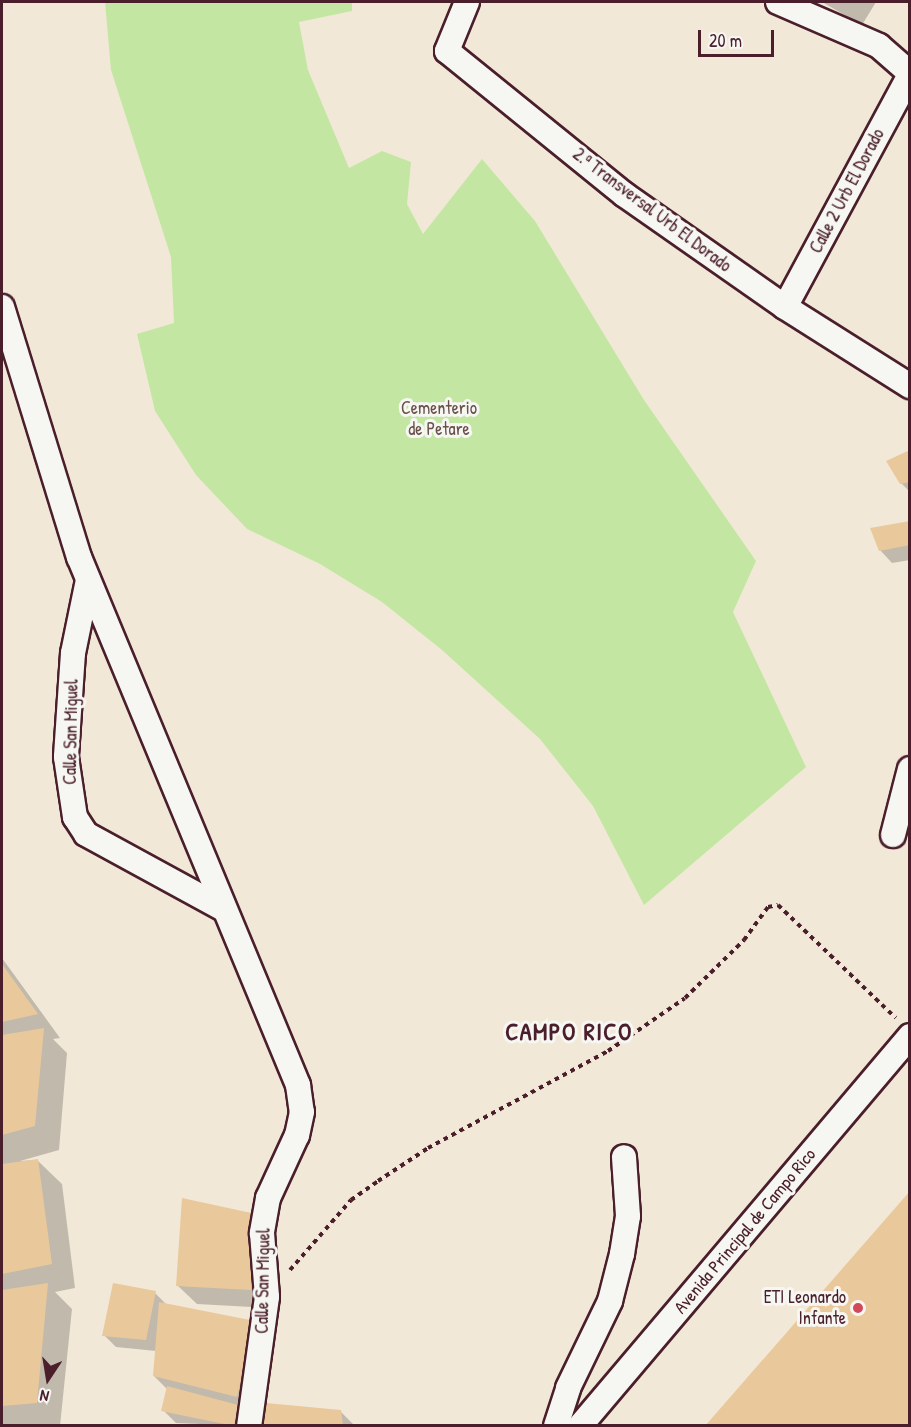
<!DOCTYPE html>
<meta charset="utf-8">
<style>
body{margin:0}
#map{position:relative;width:911px;height:1427px;overflow:hidden;background:#f2e8d8;font-family:"Patrick Hand",sans-serif}
div>[style]{position:absolute}
.green>*{inset:0;background:#c3e7a2}
.shadow>*{inset:0;background:#0003}
.building>*{inset:0;background:#e9c99b}
.path>*{height:4px;margin-top:-2px;transform-origin:0;background:repeating-linear-gradient(90deg,#4a1f2b 0 4.5px,transparent 0 9px)}
.roads{filter:drop-shadow(2px 0 #4a1f2b) drop-shadow(-2px 0 #4a1f2b) drop-shadow(0 2px #4a1f2b) drop-shadow(0 -2px #4a1f2b)}
.minor>*{height:24px;margin:-12px;padding:0 12px;transform-origin:12px;border-radius:12px;background:#f6f6f2}
.dots>*{width:16px;height:16px;translate:-50% -50%;box-sizing:border-box;border:3px solid #f6f6f2;border-radius:50%}
span{translate:-50% -50%;white-space:nowrap;text-align:center;line-height:1.15;-webkit-text-stroke:6px #f6f6f2;paint-order:stroke}
.street-label{font-size:18px;color:#4a1f2b}
.park-label{font-size:18px;color:#685149}
.poi-label{font-size:18px;color:#4a1f2b}
.right{translate:-100% -50%;text-align:right}
.district-label{font-size:24px;color:#4a1f2b;font-weight:700;letter-spacing:1.5px}
.frame{position:absolute;inset:0;border:3px solid #4a1f2b;pointer-events:none}
.north{position:absolute;left:18px;top:1349px;width:60px;height:60px;-webkit-text-stroke:4px #f6f6f2;paint-order:stroke;rotate:192deg;font-size:16px;font-weight:700;line-height:24px;text-align:center;color:#4a1f2b}
.north::after{content:'';display:block;margin:auto;width:21px;height:27px;background:#4a1f2b;clip-path:polygon(50% 0,100% 100%,50% 72%,0 100%)}
.scale{position:absolute;left:698px;top:30px;width:76px;height:27px;box-sizing:border-box;border:3px solid #4a1f2b;border-top:0;padding-left:8px;font-size:18px;line-height:21px;white-space:nowrap;color:#4a1f2b;-webkit-text-stroke:4px #f6f6f2;paint-order:stroke}
</style>
<div id="map">
<div class="green">
<i style="clip-path:polygon(105px 2px,352px 2px,352px 11px,299px 22px,308px 70px,349px 168px,382px 151px,411px 162px,407px 204px,423px 234px,482px 159px,535px 221px,644px 400px,756px 561px,733px 612px,806px 767px,644px 905px,593px 806px,540px 739px,442px 650px,382px 602px,320px 564px,247px 529px,196px 475px,155px 411px,137px 334px,174px 323px,171px 257px,111px 70px)"></i>
</div>
<div class="shadow">
<i style="clip-path:polygon(822px 2px,876px 2px,862px 25px)"></i>
<i style="clip-path:polygon(910px 452px,910px 492px,901px 483px)"></i>
<i style="clip-path:polygon(910px 522px,910px 560px,892px 563px,880px 550px)"></i>
<i style="clip-path:polygon(2px 958px,60px 1038px,53px 1039px,67px 1053px,59px 1150px,20px 1161px,37px 1160px,62px 1184px,75px 1288px,55px 1292px,72px 1309px,60px 1426px,2px 1426px)"></i>
<i style="clip-path:polygon(255px 1215px,269px 1308px,197px 1304px,178px 1286px)"></i>
<i style="clip-path:polygon(155px 1293px,168px 1306px,254px 1323px,249px 1426px,176px 1423px,163px 1410px,168px 1390px,154px 1376px,156px 1351px,116px 1347px,104px 1335px)"></i>
<i style="clip-path:polygon(340px 1411px,355px 1426px,263px 1426px)"></i>
</div>
<div class="building">
<i style="clip-path:polygon(910px 450px,910px 482px,900px 484px,886px 461px)"></i>
<i style="clip-path:polygon(910px 521px,910px 545px,879px 551px,870px 528px)"></i>
<i style="clip-path:polygon(2px 964px,38px 1014px,2px 1022px)"></i>
<i style="clip-path:polygon(44px 1028px,35px 1126px,2px 1135px,2px 1035px)"></i>
<i style="clip-path:polygon(38px 1159px,52px 1264px,2px 1274px,2px 1164px)"></i>
<i style="clip-path:polygon(910px 1191px,910px 1426px,705px 1426px)"></i>
<i style="clip-path:polygon(182px 1198px,256px 1214px,251px 1290px,176px 1286px)"></i>
<i style="clip-path:polygon(48px 1283px,37px 1403px,2px 1406px,2px 1290px)"></i>
<i style="clip-path:polygon(113px 1283px,156px 1291px,146px 1340px,102px 1336px)"></i>
<i style="clip-path:polygon(159px 1302px,255px 1321px,237px 1397px,153px 1376px)"></i>
<i style="clip-path:polygon(167px 1386px,238px 1405px,234px 1426px,161px 1411px)"></i>
<i style="clip-path:polygon(266px 1403px,341px 1410px,343px 1426px,261px 1426px)"></i>
</div>
<div class="path">
<i style="left:290px;top:1270px;width:93px;rotate:-48.9deg"></i>
<i style="left:351px;top:1200px;width:33px;rotate:-35deg"></i>
<i style="left:378px;top:1181px;width:60px;rotate:-33.4deg"></i>
<i style="left:428px;top:1148px;width:204px;rotate:-28.3deg"></i>
<i style="left:608px;top:1051px;width:93px;rotate:-34.5deg"></i>
<i style="left:685px;top:998px;width:83px;rotate:-44.5deg"></i>
<i style="left:744px;top:940px;width:41px;rotate:-54deg"></i>
<i style="left:768px;top:907px;width:10px;rotate:-11deg"></i>
<i style="left:778px;top:905px;width:163px;rotate:43.8deg"></i>
</div>
<div class="roads">
<div class="minor">
<i style="left:467px;top:2px;width:53px;rotate:112.2deg"></i>
<i style="left:447px;top:51px;width:229px;rotate:39deg"></i>
<i style="left:625px;top:195px;width:195px;rotate:35deg"></i>
<i style="left:785px;top:307px;width:148px;rotate:32.3deg"></i>
<i style="left:778px;top:2px;width:110px;rotate:23.5deg"></i>
<i style="left:879px;top:46px;width:41px;rotate:41.1deg"></i>
<i style="left:2px;top:307px;width:262px;rotate:72.9deg"></i>
<i style="left:79px;top:557px;width:572px;rotate:67.47deg"></i>
<i style="left:298px;top:1085px;width:27px;rotate:82deg"></i>
<i style="left:302px;top:1112px;width:24px;rotate:102deg"></i>
<i style="left:297px;top:1135px;width:69px;rotate:114.7deg"></i>
<i style="left:268px;top:1198px;width:36px;rotate:100deg"></i>
<i style="left:262px;top:1233px;width:64px;rotate:85.5deg"></i>
<i style="left:267px;top:1297px;width:130px;rotate:97.9deg"></i>
<i style="left:785px;top:307px;width:264px;rotate:-61.7deg"></i>
<i style="left:88px;top:580px;width:75px;rotate:101.6deg"></i>
<i style="left:73px;top:653px;width:104px;rotate:93.9deg"></i>
<i style="left:66px;top:757px;width:61px;rotate:81.5deg"></i>
<i style="left:75px;top:817px;width:20px;rotate:57deg"></i>
<i style="left:86px;top:834px;width:155px;rotate:28.6deg"></i>
<i style="left:893px;top:835px;width:68px;rotate:-75.6deg"></i>
<i style="left:556px;top:1426px;width:40px;rotate:-72deg"></i>
<i style="left:568px;top:1388px;width:97px;rotate:-64.2deg"></i>
<i style="left:610px;top:1301px;width:49px;rotate:-75.7deg"></i>
<i style="left:622px;top:1254px;width:38px;rotate:-81deg"></i>
<i style="left:628px;top:1216px;width:59px;rotate:-93.9deg"></i>
<i style="left:580px;top:1426px;width:511px;rotate:-49.76deg"></i>
</div>
</div>
<div class="dots">
<i style="left:858px;top:1308px;background:#d1495b"></i>
</div>
<div class="street-label">
<span style="left:847px;top:191px;rotate:-62deg">Calle 2 Urb El Dorado</span>
<span style="left:652px;top:210px;rotate:37deg">2.ª Transversal Urb El Dorado</span>
<span style="left:71px;top:732px;rotate:-89deg">Calle San Miguel</span>
<span style="left:745px;top:1231px;rotate:-50deg">Avenida Principal de Campo Rico</span>
<span style="left:263px;top:1281px;rotate:-89deg">Calle San Miguel</span>
</div>
<div class="park-label">
<span style="left:439px;top:419px">Cementerio<br>de Petare</span>
</div>
<div class="poi-label">
<span class="right" style="left:846px;top:1308px">ETI Leonardo<br>Infante</span>
</div>
<div class="district-label">
<span style="left:569px;top:1032px">CAMPO RICO</span>
</div>
<div class="frame"></div>
<div class="north">N</div>
<div class="scale">20 m</div>
</div>
